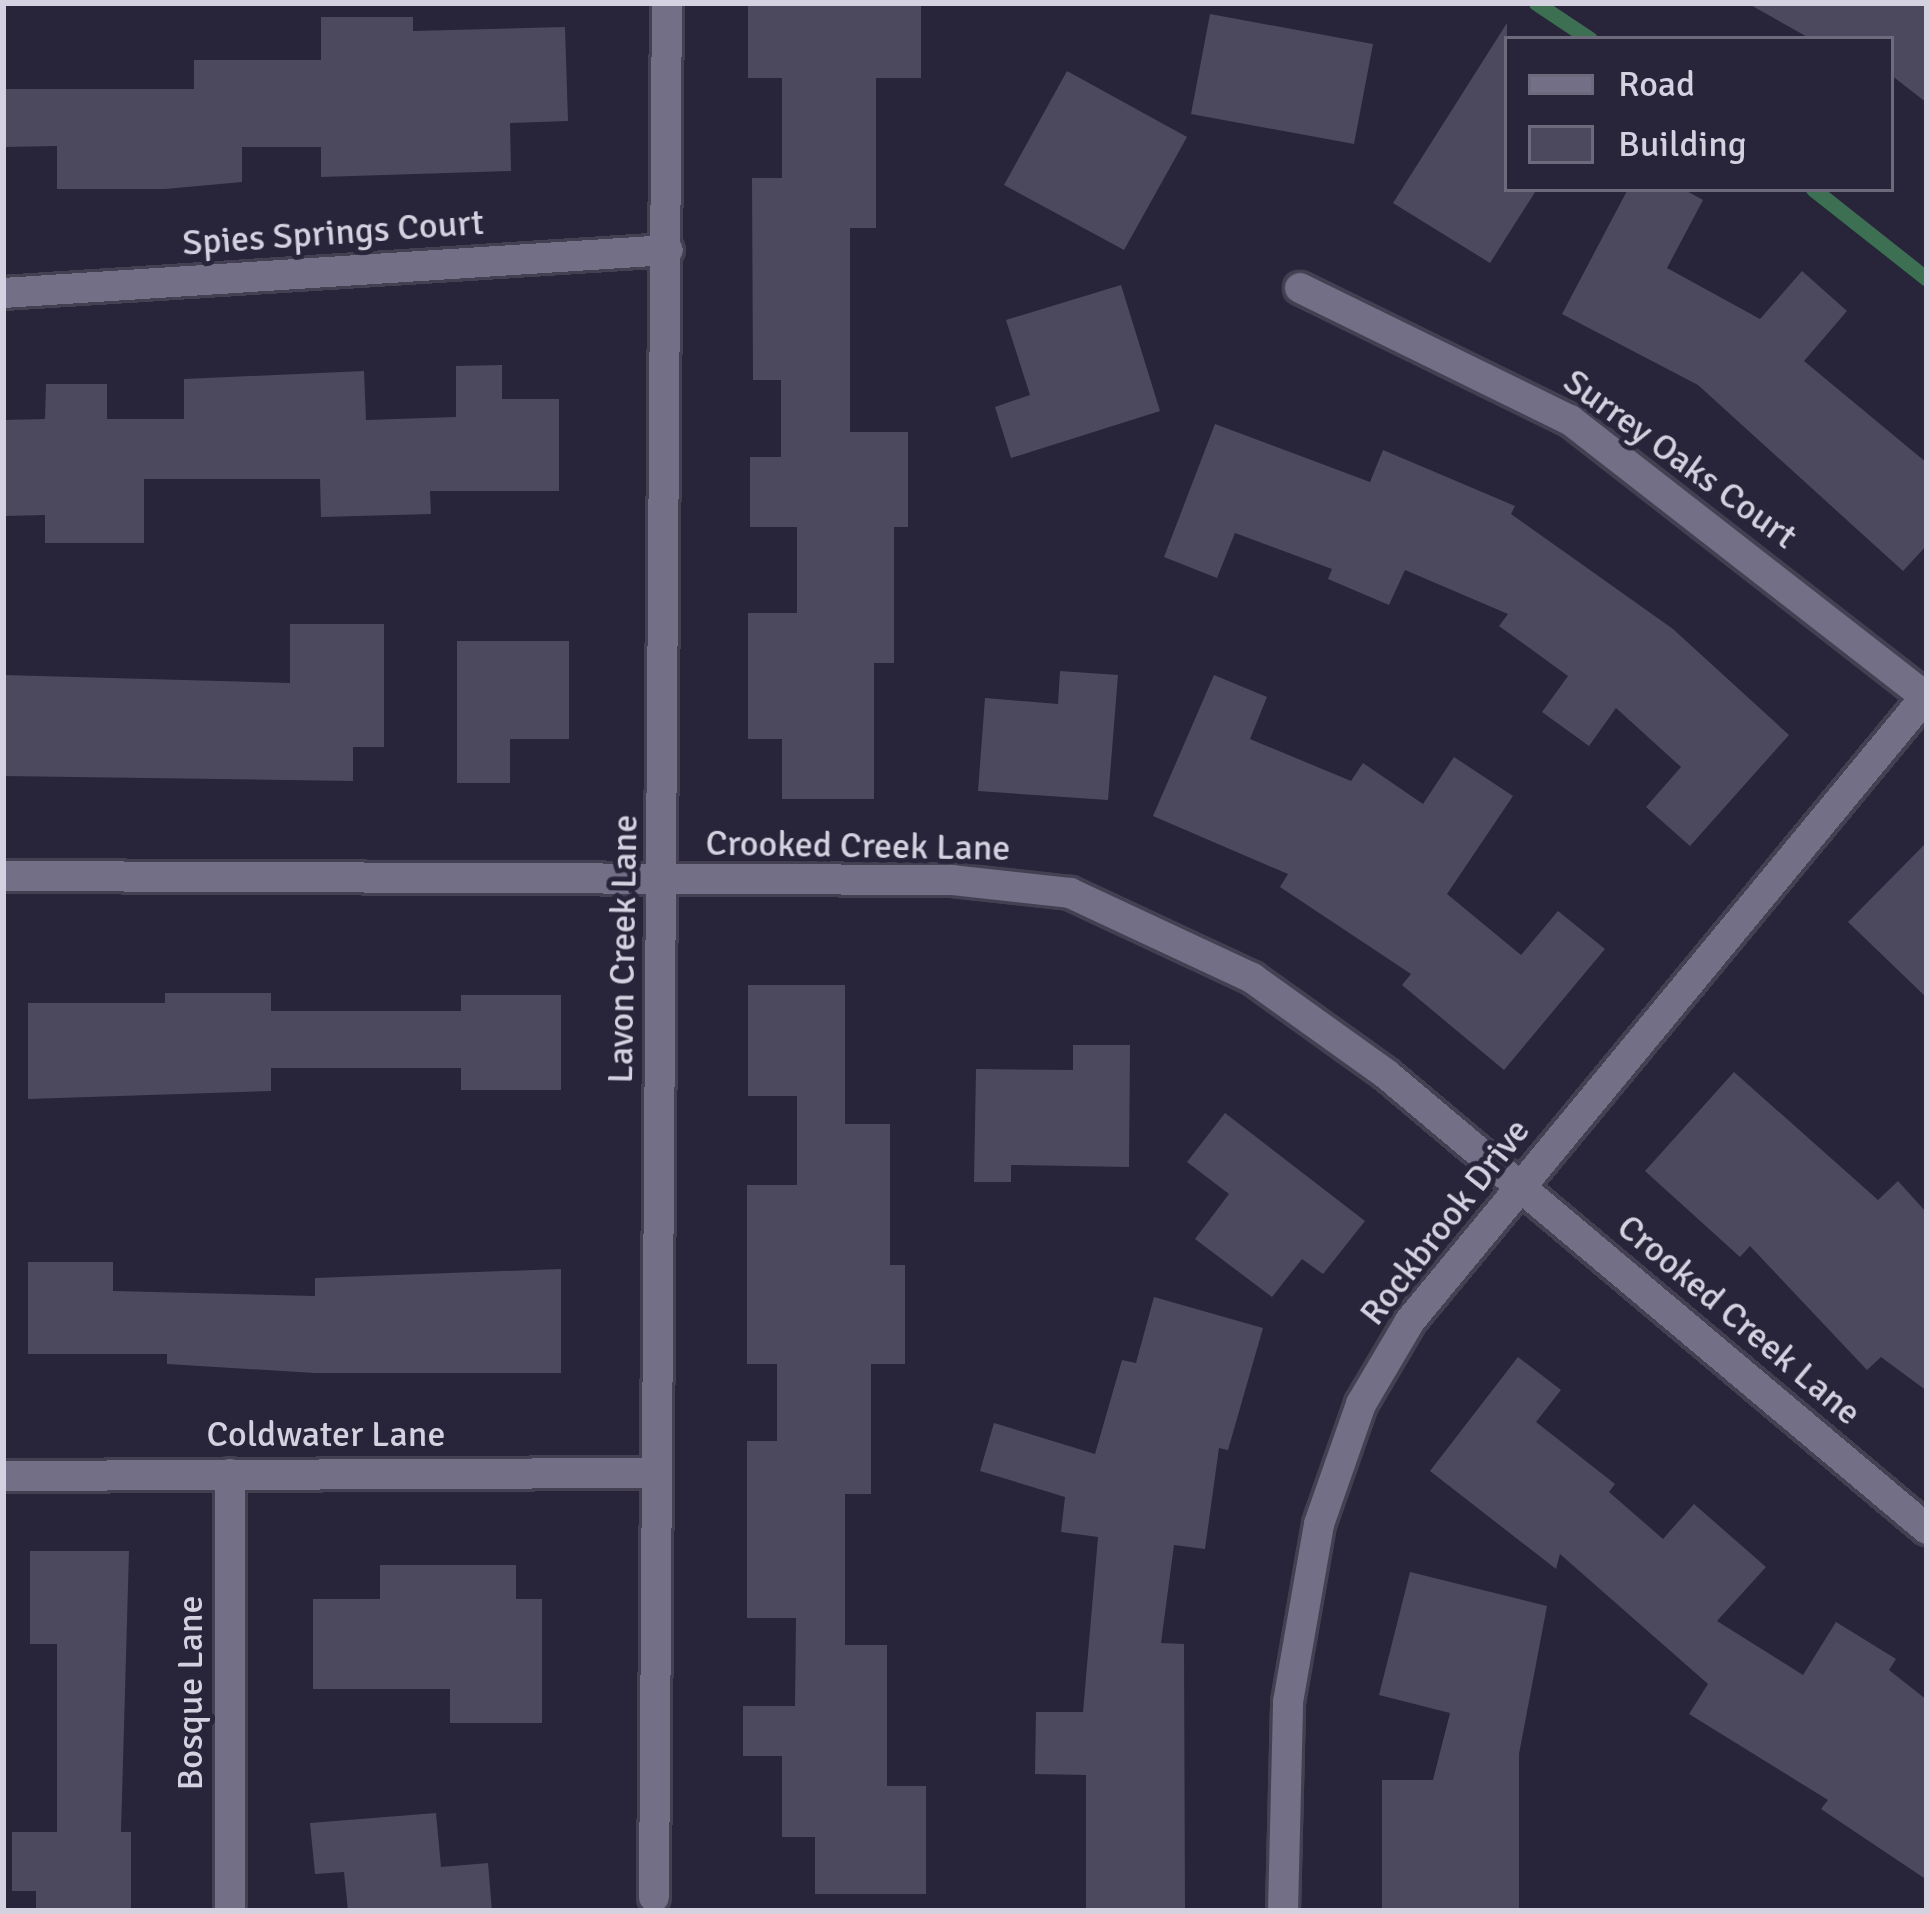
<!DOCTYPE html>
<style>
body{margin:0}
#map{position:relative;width:1930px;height:1914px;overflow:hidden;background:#282439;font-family:Signika,sans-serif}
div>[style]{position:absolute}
.stream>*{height:15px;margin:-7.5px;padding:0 7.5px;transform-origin:7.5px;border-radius:7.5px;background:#3d6f53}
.building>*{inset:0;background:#4c495f}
.roads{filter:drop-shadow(3px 0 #444052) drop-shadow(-3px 0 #444052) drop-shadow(0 3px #444052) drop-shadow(0 -3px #444052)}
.street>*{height:30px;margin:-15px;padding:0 15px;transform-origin:15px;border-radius:15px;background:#726f87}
span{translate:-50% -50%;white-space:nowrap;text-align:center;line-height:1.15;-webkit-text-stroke:10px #282439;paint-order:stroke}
.street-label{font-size:36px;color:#d4d2e0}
.frame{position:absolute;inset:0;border:6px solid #d4d2e0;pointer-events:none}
.legend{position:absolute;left:1504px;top:36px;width:390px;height:156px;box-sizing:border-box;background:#282439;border:3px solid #6d6a7c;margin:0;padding:15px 21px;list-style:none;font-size:36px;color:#d4d2e0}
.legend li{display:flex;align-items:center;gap:24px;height:60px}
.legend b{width:60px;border:3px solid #6d6a7c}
</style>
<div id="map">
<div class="stream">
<i style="left:1536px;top:3px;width:65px;rotate:33.7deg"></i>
<i style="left:1813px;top:189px;width:145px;rotate:38.3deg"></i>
</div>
<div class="building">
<i style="clip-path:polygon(748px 3px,921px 3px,921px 78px,876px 78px,876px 228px,850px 228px,850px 432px,908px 432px,908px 527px,894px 527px,894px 663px,874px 663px,874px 799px,782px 799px,782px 739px,748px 739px,748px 613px,797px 613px,797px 527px,750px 527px,750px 457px,781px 457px,781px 380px,753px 380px,752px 178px,782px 178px,782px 78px,748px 78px)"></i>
<i style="clip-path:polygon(1747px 3px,1927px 3px,1927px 103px,1891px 75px,1891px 39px,1811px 39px)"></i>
<i style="clip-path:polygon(1210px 14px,1373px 44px,1354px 144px,1191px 114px)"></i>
<i style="clip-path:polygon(321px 17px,413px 17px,413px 31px,565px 27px,568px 121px,510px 123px,511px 171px,321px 177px,321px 147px,242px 147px,242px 182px,165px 189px,57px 189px,57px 146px,3px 147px,3px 89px,194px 89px,194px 60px,321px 60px)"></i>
<i style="clip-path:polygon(1507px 23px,1507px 189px,1537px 189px,1490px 263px,1393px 203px)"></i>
<i style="clip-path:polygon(1067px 71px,1187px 137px,1124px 250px,1004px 185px)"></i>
<i style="clip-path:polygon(1628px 189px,1683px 189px,1703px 200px,1667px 268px,1760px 319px,1802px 271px,1847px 311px,1804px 361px,1927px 463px,1927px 545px,1903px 571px,1698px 385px,1562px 314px)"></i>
<i style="clip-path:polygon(1121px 285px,1160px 411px,1011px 458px,995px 407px,1030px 395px,1006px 320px)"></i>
<i style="clip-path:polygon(502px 365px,502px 399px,559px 399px,559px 491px,430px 491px,431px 514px,321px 517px,320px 479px,144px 479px,144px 543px,45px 543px,45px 515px,3px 516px,3px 420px,45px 419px,46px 384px,107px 384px,107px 419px,184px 419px,184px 379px,364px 371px,366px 420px,456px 417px,456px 366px)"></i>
<i style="clip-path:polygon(1215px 424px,1370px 482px,1383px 450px,1515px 506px,1511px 514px,1673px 629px,1789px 735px,1690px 846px,1646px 807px,1681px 767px,1616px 708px,1589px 746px,1542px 712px,1568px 676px,1499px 626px,1508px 614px,1405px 570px,1389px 605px,1328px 579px,1332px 569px,1235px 533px,1217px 578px,1164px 557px)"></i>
<i style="clip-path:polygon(290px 624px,384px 624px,384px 747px,353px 747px,353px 781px,3px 776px,3px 675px,290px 683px)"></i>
<i style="clip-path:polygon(457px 641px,569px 641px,569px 739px,510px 739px,510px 783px,457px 783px)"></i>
<i style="clip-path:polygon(1060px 671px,1118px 675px,1108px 800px,978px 791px,985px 698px,1058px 704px)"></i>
<i style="clip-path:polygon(1214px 675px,1267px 697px,1250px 739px,1351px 781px,1363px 763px,1423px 804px,1454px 757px,1513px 796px,1447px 894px,1521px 955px,1558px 911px,1605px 949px,1504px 1070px,1402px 985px,1411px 974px,1280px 887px,1288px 874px,1153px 816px)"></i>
<i style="clip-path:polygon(1927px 842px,1927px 998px,1848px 922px)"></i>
<i style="clip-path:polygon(748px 985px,845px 985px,845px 1124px,890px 1124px,890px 1265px,905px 1265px,905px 1364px,871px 1364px,871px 1494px,845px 1494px,845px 1645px,887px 1645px,887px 1786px,926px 1786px,926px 1894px,815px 1894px,815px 1837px,782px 1837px,782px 1756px,743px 1756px,743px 1706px,795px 1706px,796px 1618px,747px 1618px,747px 1441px,777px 1441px,777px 1364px,747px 1364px,747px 1185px,797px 1185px,797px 1096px,748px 1096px)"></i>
<i style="clip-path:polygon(165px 993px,271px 993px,271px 1011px,461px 1011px,461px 995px,561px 995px,561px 1090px,461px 1090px,461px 1068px,271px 1068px,271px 1091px,28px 1099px,28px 1003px,165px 1003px)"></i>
<i style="clip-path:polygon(1073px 1045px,1130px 1045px,1129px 1167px,1011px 1165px,1011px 1182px,974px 1182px,976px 1069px,1073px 1070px)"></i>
<i style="clip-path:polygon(1734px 1072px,1878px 1200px,1898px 1181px,1927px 1213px,1927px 1391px,1881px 1357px,1867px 1370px,1750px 1246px,1740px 1257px,1645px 1171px)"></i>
<i style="clip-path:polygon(1225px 1113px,1365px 1221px,1323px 1274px,1302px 1259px,1272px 1297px,1195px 1239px,1229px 1194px,1187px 1162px)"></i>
<i style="clip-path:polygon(28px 1262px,113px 1262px,113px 1291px,315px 1296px,315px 1278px,561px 1269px,561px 1373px,315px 1373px,167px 1364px,167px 1354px,28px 1354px)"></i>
<i style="clip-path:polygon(1154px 1297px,1263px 1328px,1228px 1450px,1219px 1448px,1205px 1549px,1174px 1545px,1161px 1643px,1184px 1644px,1185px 1911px,1086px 1911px,1086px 1775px,1035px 1774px,1036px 1712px,1083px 1712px,1098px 1537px,1061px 1532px,1065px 1497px,980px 1471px,994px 1423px,1095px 1454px,1122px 1360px,1136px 1363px)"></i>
<i style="clip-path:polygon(1518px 1357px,1561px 1390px,1536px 1422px,1615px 1484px,1609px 1492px,1663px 1539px,1694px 1504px,1766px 1567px,1717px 1621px,1803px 1675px,1836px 1622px,1896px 1659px,1889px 1670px,1927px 1700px,1927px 1880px,1821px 1809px,1828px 1800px,1689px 1714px,1708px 1684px,1560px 1554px,1556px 1569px,1430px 1471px)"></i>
<i style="clip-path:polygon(30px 1551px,129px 1551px,121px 1832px,131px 1832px,131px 1911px,36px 1911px,36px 1891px,12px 1891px,12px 1832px,57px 1832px,57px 1644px,30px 1644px)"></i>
<i style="clip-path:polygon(380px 1565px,516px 1565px,516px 1599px,542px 1599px,542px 1723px,450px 1723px,450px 1689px,313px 1689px,313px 1599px,380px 1599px)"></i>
<i style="clip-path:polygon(1410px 1572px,1547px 1606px,1519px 1754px,1519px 1908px,1382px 1908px,1382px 1780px,1433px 1780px,1450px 1713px,1379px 1695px)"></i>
<i style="clip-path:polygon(436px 1813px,441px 1867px,488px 1863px,492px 1911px,348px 1911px,344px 1872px,315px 1874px,310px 1823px)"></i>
</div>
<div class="roads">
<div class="street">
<i style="left:1300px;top:288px;width:301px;rotate:26.1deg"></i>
<i style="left:1570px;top:420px;width:452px;rotate:37.9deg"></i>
<i style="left:3px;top:293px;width:666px;rotate:-3.7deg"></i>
<i style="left:3px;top:876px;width:949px;rotate:0.24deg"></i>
<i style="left:952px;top:880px;width:119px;rotate:6.3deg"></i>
<i style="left:1070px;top:893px;width:201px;rotate:25deg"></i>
<i style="left:1252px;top:978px;width:165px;rotate:35.6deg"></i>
<i style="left:1386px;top:1074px;width:707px;rotate:40.07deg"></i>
<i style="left:230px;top:1474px;width:437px;rotate:90deg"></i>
<i style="left:3px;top:1476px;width:647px;rotate:-0.27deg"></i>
<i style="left:654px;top:1897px;width:1894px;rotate:-89.61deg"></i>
<i style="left:1283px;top:1911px;width:209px;rotate:-88.6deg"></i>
<i style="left:1288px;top:1702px;width:181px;rotate:-80.1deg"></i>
<i style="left:1319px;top:1524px;width:127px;rotate:-70.7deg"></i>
<i style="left:1361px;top:1404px;width:96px;rotate:-59.4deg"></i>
<i style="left:1410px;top:1321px;width:812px;rotate:-50.45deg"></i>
</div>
</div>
<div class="street-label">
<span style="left:333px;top:233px;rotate:-4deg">Spies Springs Court</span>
<span style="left:1680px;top:459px;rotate:36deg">Surrey Oaks Court</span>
<span style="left:858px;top:846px;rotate:1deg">Crooked Creek Lane</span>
<span style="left:623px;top:949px;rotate:-89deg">Lavon Creek Lane</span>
<span style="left:1445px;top:1222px;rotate:-52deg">Rockbrook Drive</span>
<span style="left:1739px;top:1320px;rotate:40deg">Crooked Creek Lane</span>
<span style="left:326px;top:1435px">Coldwater Lane</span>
<span style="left:191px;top:1693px;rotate:-90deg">Bosque Lane</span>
</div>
<div class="frame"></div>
<ul class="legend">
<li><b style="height:15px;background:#726f87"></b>Road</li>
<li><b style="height:33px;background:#4c495f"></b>Building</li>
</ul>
</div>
